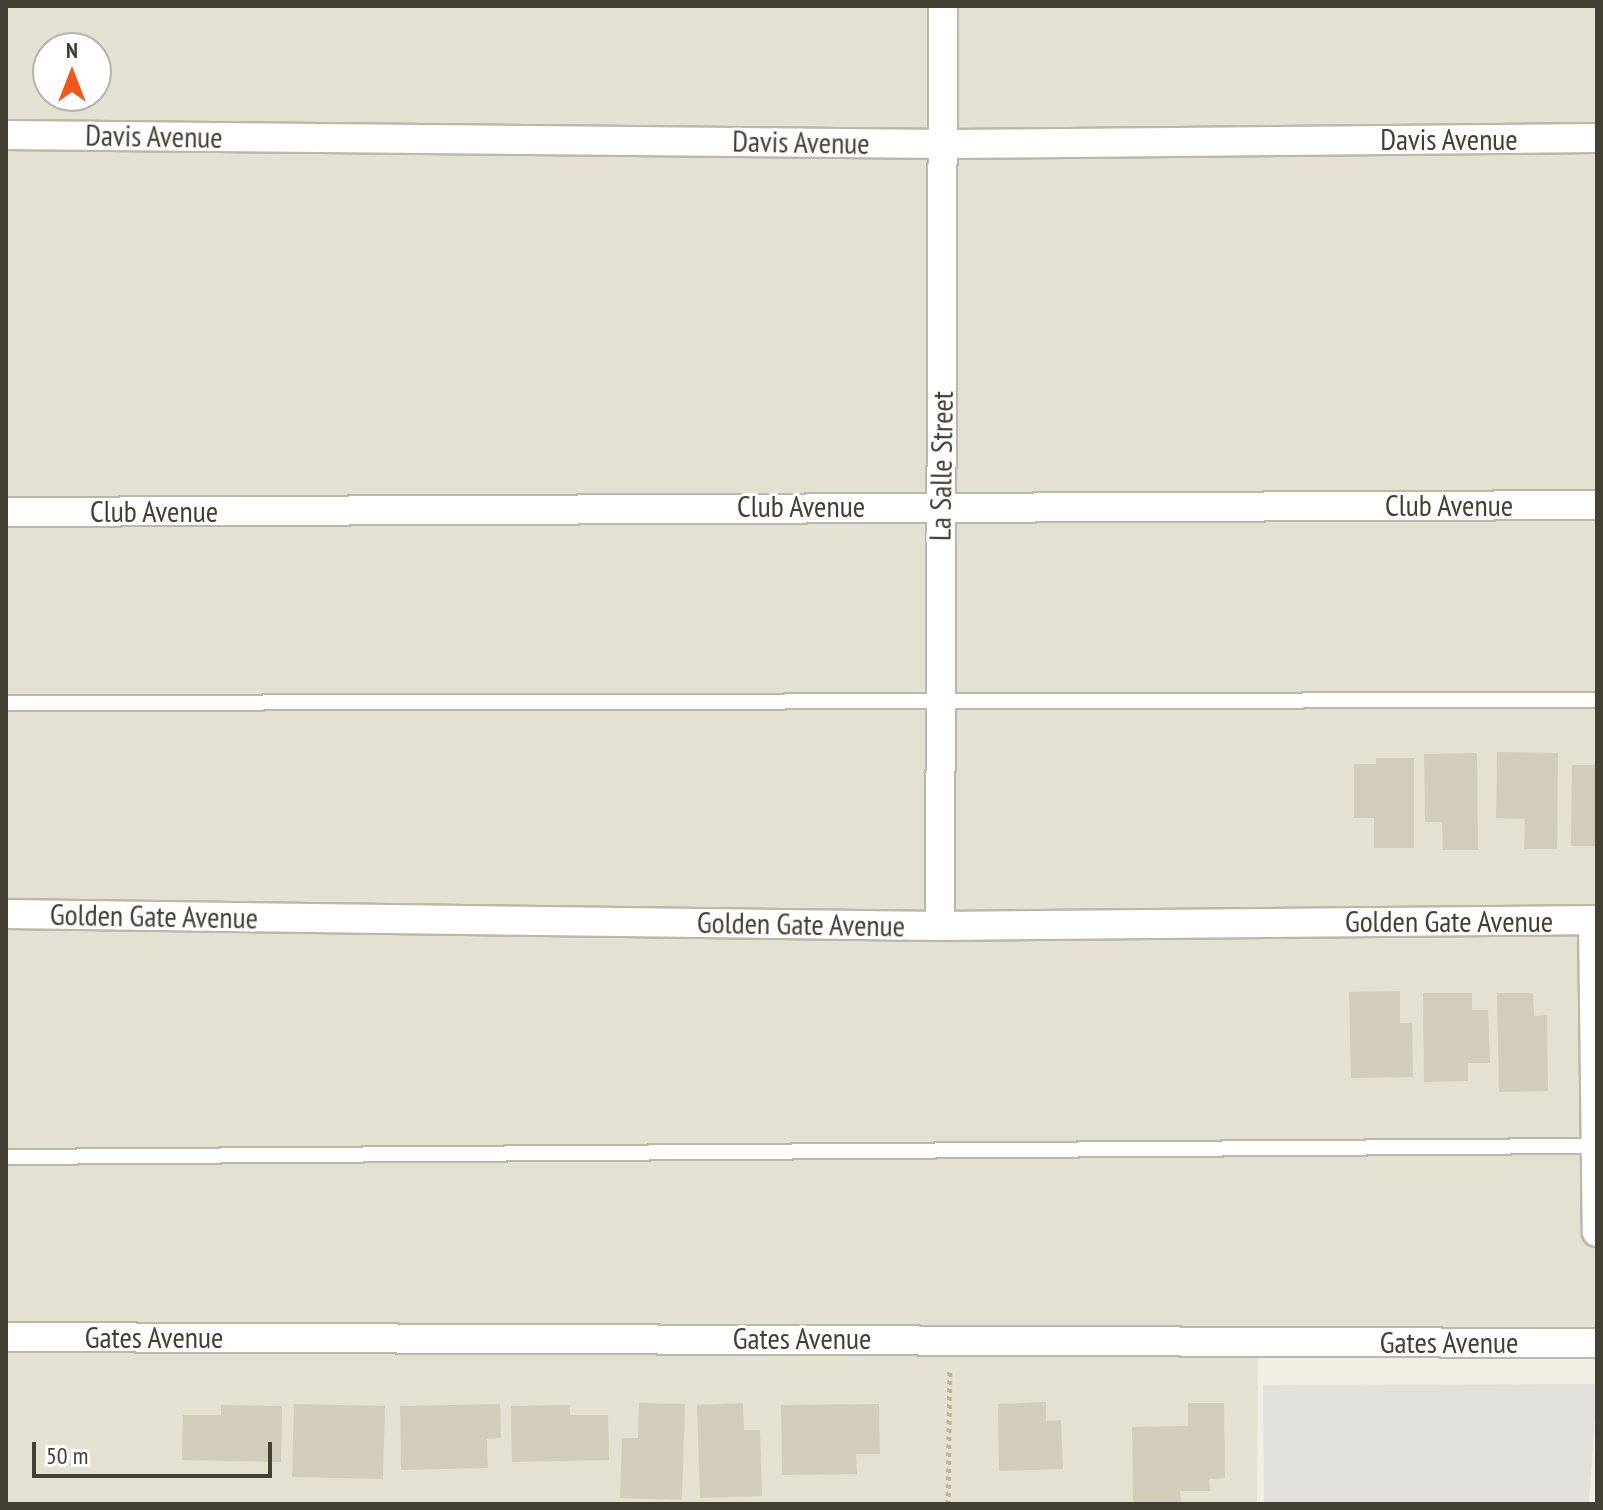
<!DOCTYPE html>
<style>
body{margin:0}
#map{position:relative;width:1603px;height:1510px;overflow:hidden;background:#f1efe4;font-family:"PT Sans Narrow",sans-serif}
div>[style]{position:absolute}
.residential>*{inset:0;background:#e5e1d2}
.parking>*{inset:0;background:#e2e0dc}
.building>*{inset:0;background:#d2ccba}
.path>*{height:5px;margin-top:-2.5px;transform-origin:0;background:repeating-linear-gradient(90deg,#bdb599 0 4px,transparent 0 8px)}
.roads{filter:drop-shadow(2px 0 #bcb7a7) drop-shadow(-2px 0 #bcb7a7) drop-shadow(0 2px #bcb7a7) drop-shadow(0 -2px #bcb7a7)}
.service>*{height:14px;margin:-7px;padding:0 7px;transform-origin:7px;border-radius:7px;background:#fff}
.minor>*{height:28px;margin:-14px;padding:0 14px;transform-origin:14px;border-radius:14px;background:#fff}
span{translate:-50% -50%;white-space:nowrap;text-align:center;line-height:1.15;-webkit-text-stroke:6px #fff;paint-order:stroke}
.street-label{font-size:30px;color:#433f34}
.frame{position:absolute;inset:0;border:8px solid #433f34;pointer-events:none}
.north{position:absolute;left:32px;top:32px;width:80px;height:80px;box-sizing:border-box;background:#fff;border:2px solid #b4b2ae;border-radius:50%;rotate:0deg;font-size:22px;font-weight:700;line-height:32px;text-align:center;color:#433f34}
.north::after{content:'';display:block;margin:auto;width:28px;height:36px;background:#ef571d;clip-path:polygon(50% 0,100% 100%,50% 72%,0 100%)}
.scale{position:absolute;left:32px;top:1442px;width:240px;height:36px;box-sizing:border-box;border:4px solid #433f34;border-top:0;padding-left:10px;font-size:24px;line-height:28px;white-space:nowrap;color:#433f34;-webkit-text-stroke:6px #fff;paint-order:stroke}
</style>
<div id="map">
<div class="residential">
<i style="clip-path:polygon(evenodd,6px 6px,1597px 6px,1597px 1337px,1258px 1340px,1257px 1504px,6px 1504px,6px 6px,48px 48px,96px 48px,96px 96px,48px 96px,48px 48px)"></i>
</div>
<div class="parking">
<i style="clip-path:polygon(1597px 1384px,1589px 1504px,1264px 1504px,1263px 1385px)"></i>
</div>
<div class="building">
<i style="clip-path:polygon(1497px 752px,1558px 753px,1557px 849px,1524px 849px,1525px 819px,1496px 818px)"></i>
<i style="clip-path:polygon(1477px 753px,1478px 850px,1443px 850px,1442px 822px,1425px 822px,1424px 754px)"></i>
<i style="clip-path:polygon(1376px 758px,1414px 758px,1414px 848px,1374px 848px,1374px 818px,1354px 818px,1354px 764px,1376px 764px)"></i>
<i style="clip-path:polygon(1572px 765px,1597px 765px,1597px 846px,1571px 846px)"></i>
<i style="clip-path:polygon(1400px 991px,1400px 1023px,1412px 1023px,1413px 1077px,1351px 1078px,1349px 992px)"></i>
<i style="clip-path:polygon(1423px 993px,1472px 993px,1472px 1010px,1488px 1010px,1490px 1063px,1468px 1063px,1468px 1081px,1424px 1082px)"></i>
<i style="clip-path:polygon(1497px 993px,1533px 993px,1534px 1016px,1547px 1015px,1548px 1091px,1499px 1092px)"></i>
<i style="clip-path:polygon(1046px 1402px,1046px 1421px,1061px 1420px,1063px 1469px,999px 1471px,998px 1404px)"></i>
<i style="clip-path:polygon(639px 1403px,685px 1404px,682px 1500px,620px 1498px,622px 1438px,638px 1438px)"></i>
<i style="clip-path:polygon(743px 1403px,744px 1430px,760px 1430px,762px 1496px,700px 1498px,697px 1405px)"></i>
<i style="clip-path:polygon(1188px 1403px,1224px 1403px,1225px 1478px,1209px 1479px,1210px 1491px,1180px 1491px,1181px 1504px,1133px 1504px,1132px 1427px,1188px 1426px)"></i>
<i style="clip-path:polygon(294px 1404px,385px 1406px,383px 1479px,292px 1477px)"></i>
<i style="clip-path:polygon(500px 1404px,501px 1438px,487px 1439px,488px 1468px,401px 1470px,400px 1406px)"></i>
<i style="clip-path:polygon(879px 1404px,880px 1454px,856px 1454px,857px 1474px,782px 1475px,781px 1405px)"></i>
<i style="clip-path:polygon(221px 1405px,282px 1406px,281px 1462px,182px 1460px,183px 1415px,221px 1415px)"></i>
<i style="clip-path:polygon(570px 1405px,570px 1415px,608px 1415px,609px 1460px,512px 1462px,511px 1406px)"></i>
</div>
<div class="path">
<i style="left:948px;top:1504px;width:135px;rotate:-89.2deg"></i>
</div>
<div class="roads">
<div class="service">
<i style="left:6px;top:703px;width:1591px;rotate:-0.11deg"></i>
<i style="left:6px;top:1157px;width:1591px;rotate:-0.4deg"></i>
</div>
<div class="minor">
<i style="left:6px;top:135px;width:940px;rotate:0.55deg"></i>
<i style="left:946px;top:144px;width:651px;rotate:-0.53deg"></i>
<i style="left:6px;top:512px;width:1591px;rotate:-0.25deg"></i>
<i style="left:6px;top:914px;width:934px;rotate:0.74deg"></i>
<i style="left:940px;top:926px;width:657px;rotate:-0.52deg"></i>
<i style="left:1593px;top:920px;width:312px;rotate:89.3deg"></i>
<i style="left:940px;top:926px;width:920px;rotate:-89.81deg"></i>
<i style="left:6px;top:1337px;width:1591px;rotate:0.22deg"></i>
</div>
</div>
<div class="street-label">
<span style="left:154px;top:136px;rotate:1deg">Davis Avenue</span>
<span style="left:1449px;top:139px">Davis Avenue</span>
<span style="left:801px;top:142px;rotate:1deg">Davis Avenue</span>
<span style="left:941px;top:466px;rotate:-89deg">La Salle Street</span>
<span style="left:1449px;top:505px">Club Avenue</span>
<span style="left:801px;top:506px">Club Avenue</span>
<span style="left:154px;top:511px">Club Avenue</span>
<span style="left:154px;top:916px;rotate:1deg">Golden Gate Avenue</span>
<span style="left:1449px;top:921px">Golden Gate Avenue</span>
<span style="left:801px;top:924px;rotate:1deg">Golden Gate Avenue</span>
<span style="left:154px;top:1337px">Gates Avenue</span>
<span style="left:802px;top:1338px">Gates Avenue</span>
<span style="left:1449px;top:1342px">Gates Avenue</span>
</div>
<div class="frame"></div>
<div class="north">N</div>
<div class="scale">50 m</div>
</div>
